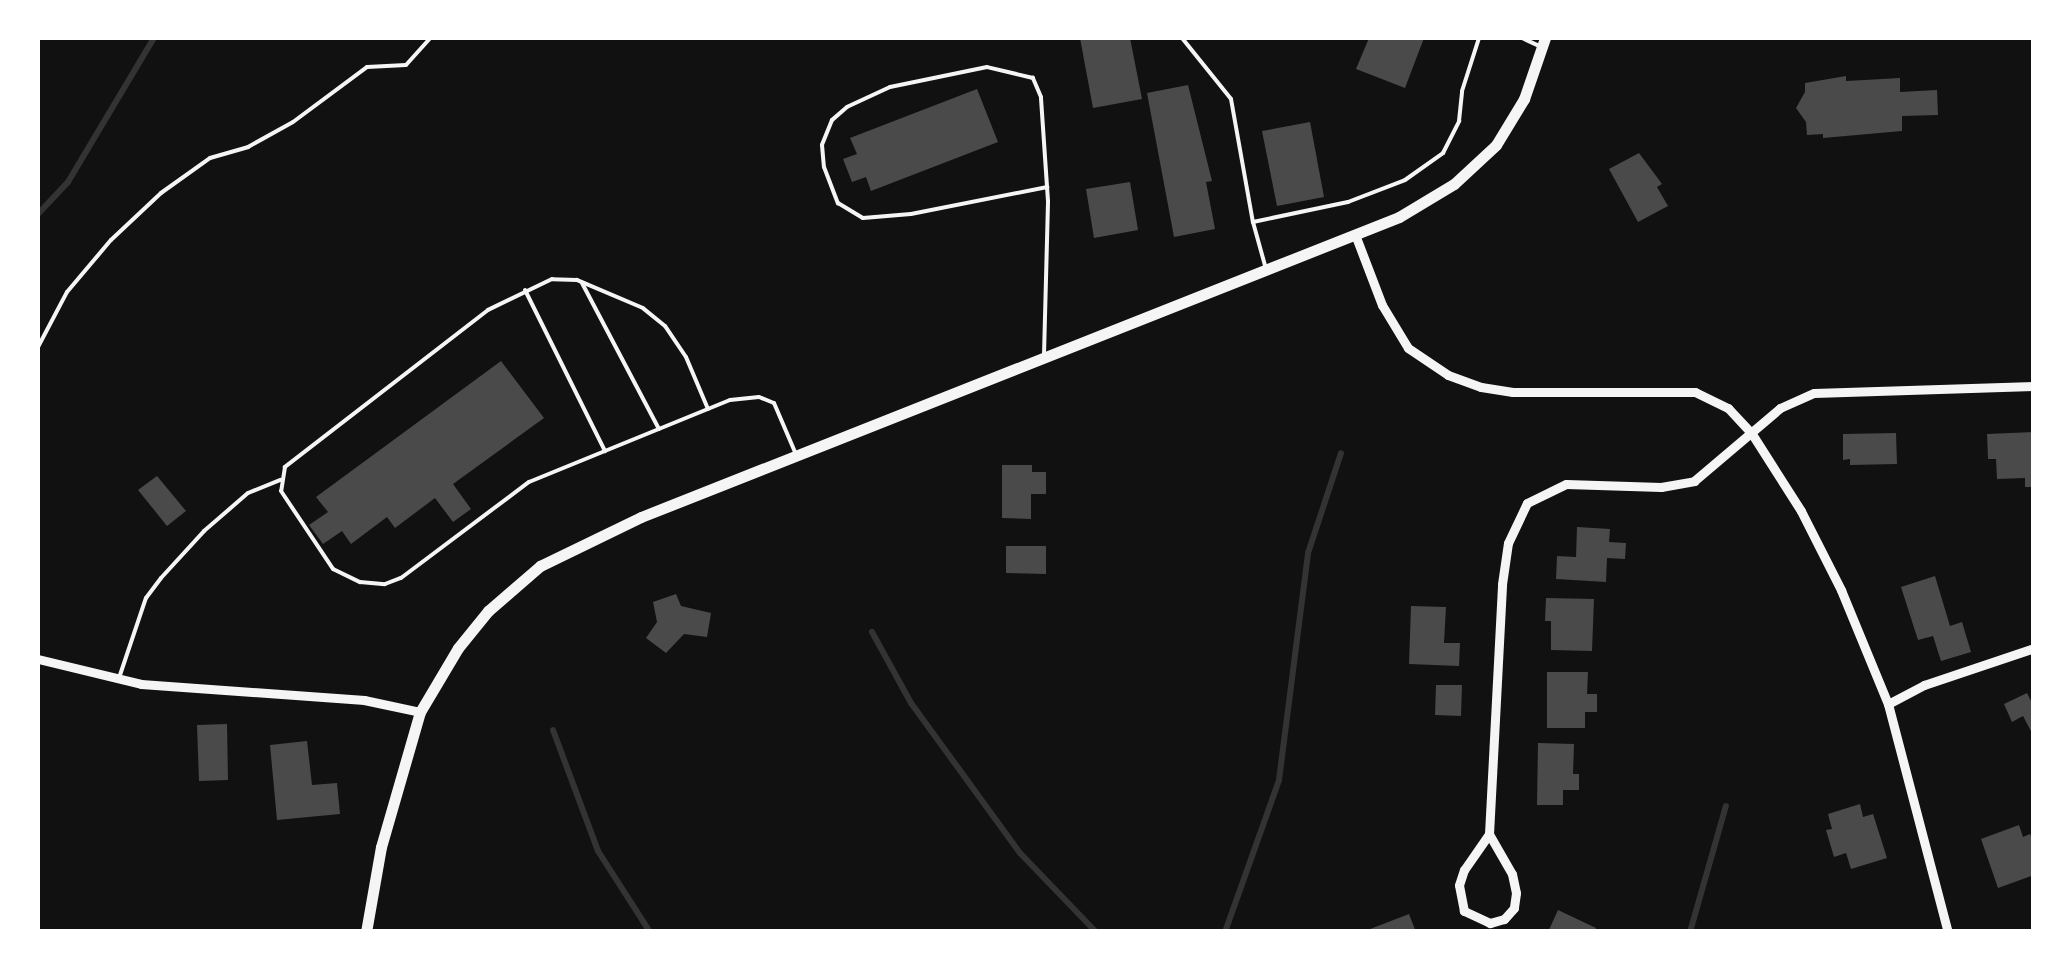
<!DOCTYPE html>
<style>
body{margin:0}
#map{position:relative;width:2071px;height:969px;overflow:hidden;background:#111;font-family:"Fira Sans",sans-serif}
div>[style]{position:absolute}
.stream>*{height:6px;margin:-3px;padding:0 3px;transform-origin:3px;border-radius:3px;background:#333}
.building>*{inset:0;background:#4a4a4a}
.path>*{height:4px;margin:-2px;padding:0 2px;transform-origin:2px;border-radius:2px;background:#f5f5f5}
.service>*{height:4px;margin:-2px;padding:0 2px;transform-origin:2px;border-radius:2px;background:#f5f5f5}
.minor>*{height:9px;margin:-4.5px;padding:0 4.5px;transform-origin:4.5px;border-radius:4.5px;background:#f5f5f5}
.secondary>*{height:11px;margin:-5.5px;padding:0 5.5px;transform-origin:5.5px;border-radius:5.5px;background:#f5f5f5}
span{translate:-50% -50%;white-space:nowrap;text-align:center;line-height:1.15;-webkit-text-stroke:10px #fff;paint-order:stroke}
.frame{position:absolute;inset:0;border:40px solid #fff;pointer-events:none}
</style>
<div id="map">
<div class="stream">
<i style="left:38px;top:214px;width:44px;rotate:-46.8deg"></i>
<i style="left:68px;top:182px;width:168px;rotate:-59.2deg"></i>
<i style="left:872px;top:632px;width:81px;rotate:61.2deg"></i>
<i style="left:911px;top:703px;width:185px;rotate:54deg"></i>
<i style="left:1020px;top:853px;width:110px;rotate:46.1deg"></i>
<i style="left:553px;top:730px;width:129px;rotate:69.6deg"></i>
<i style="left:598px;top:851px;width:96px;rotate:57.3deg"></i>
<i style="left:1225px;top:932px;width:161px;rotate:-70.4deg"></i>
<i style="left:1279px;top:780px;width:229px;rotate:-82.7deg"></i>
<i style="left:1308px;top:553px;width:105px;rotate:-71.7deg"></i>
<i style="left:1690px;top:932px;width:131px;rotate:-74.1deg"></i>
</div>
<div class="building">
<i style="clip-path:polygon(1080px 38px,1130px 38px,1142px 99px,1093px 108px)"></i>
<i style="clip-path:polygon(1369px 38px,1424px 38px,1405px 88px,1356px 69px)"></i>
<i style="clip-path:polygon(1846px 76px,1846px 81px,1900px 78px,1900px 92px,1937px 90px,1938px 115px,1902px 116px,1902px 131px,1823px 138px,1823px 134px,1807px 135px,1806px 122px,1796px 108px,1805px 92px,1805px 83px)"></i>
<i style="clip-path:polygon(1188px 85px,1212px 181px,1206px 182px,1215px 229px,1174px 237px,1147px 93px)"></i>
<i style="clip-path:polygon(977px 89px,998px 142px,871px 191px,866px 177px,852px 182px,843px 159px,857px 154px,850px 138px)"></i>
<i style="clip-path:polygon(1310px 122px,1324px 197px,1277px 206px,1262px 131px)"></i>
<i style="clip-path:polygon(1639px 153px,1662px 184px,1657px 187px,1668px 206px,1638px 222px,1609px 169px)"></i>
<i style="clip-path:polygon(1130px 182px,1138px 230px,1094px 238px,1086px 189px)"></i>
<i style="clip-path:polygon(501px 361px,544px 418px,453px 484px,471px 509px,453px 522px,435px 498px,395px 528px,387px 517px,351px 544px,342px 531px,323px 544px,309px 525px,328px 512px,316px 497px)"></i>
<i style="clip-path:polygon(2034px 432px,2034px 487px,2025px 487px,2025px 478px,1997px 479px,1996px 459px,1988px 459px,1987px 434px)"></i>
<i style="clip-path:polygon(1896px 433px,1897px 464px,1850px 465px,1850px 459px,1843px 460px,1843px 434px)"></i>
<i style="clip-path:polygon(1002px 465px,1032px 465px,1032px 472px,1046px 472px,1046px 494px,1031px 494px,1031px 519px,1002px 518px)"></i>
<i style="clip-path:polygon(157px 476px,186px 511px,167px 526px,138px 490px)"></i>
<i style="clip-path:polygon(1577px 527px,1610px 529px,1609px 542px,1626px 543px,1625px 559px,1607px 558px,1606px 582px,1556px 579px,1557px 556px,1576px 557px)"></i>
<i style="clip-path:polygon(1006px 546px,1046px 546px,1046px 574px,1006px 573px)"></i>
<i style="clip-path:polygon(1935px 576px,1950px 626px,1962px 622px,1971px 652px,1941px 661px,1933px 636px,1918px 640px,1901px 587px)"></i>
<i style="clip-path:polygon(676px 594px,681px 606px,711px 613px,707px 637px,684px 634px,666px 653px,646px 638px,657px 622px,653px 602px)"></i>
<i style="clip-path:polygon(1546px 598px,1594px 599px,1592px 651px,1551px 650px,1551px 621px,1545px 621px)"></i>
<i style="clip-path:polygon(1411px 606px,1446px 607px,1444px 643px,1460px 643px,1459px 666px,1409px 664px)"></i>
<i style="clip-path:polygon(1547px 672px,1588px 672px,1587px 694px,1597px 694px,1597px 712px,1585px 712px,1585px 728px,1547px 728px)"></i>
<i style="clip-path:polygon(1436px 685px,1462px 685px,1461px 716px,1435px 715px)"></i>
<i style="clip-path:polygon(2027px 693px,2034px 707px,2034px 737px,2023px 716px,2012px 722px,2004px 704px)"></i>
<i style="clip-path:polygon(227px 724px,228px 780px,199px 781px,197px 725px)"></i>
<i style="clip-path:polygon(307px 741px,312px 785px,337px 783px,340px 814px,277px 820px,270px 745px)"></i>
<i style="clip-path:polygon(1538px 743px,1574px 744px,1573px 774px,1579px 774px,1579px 790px,1563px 790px,1563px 805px,1537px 805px)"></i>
<i style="clip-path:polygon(1860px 804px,1863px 817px,1873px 814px,1887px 858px,1851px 869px,1846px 853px,1834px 857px,1826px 830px,1832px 829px,1828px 814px)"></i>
<i style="clip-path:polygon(2019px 825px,2023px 837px,2030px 834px,2034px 843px,2034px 875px,1998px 888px,1981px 839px)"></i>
<i style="clip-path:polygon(1558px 910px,1596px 928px,1594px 932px,1548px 932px)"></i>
<i style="clip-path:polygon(1409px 914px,1416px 932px,1366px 932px,1365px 931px)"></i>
</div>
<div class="path">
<i style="left:38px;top:347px;width:62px;rotate:-62.2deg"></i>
<i style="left:67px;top:292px;width:68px;rotate:-49.8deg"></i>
<i style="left:111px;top:240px;width:69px;rotate:-43.2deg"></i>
<i style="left:161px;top:193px;width:60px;rotate:-35.5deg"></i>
<i style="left:210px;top:158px;width:40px;rotate:-16deg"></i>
<i style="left:248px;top:147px;width:51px;rotate:-29.1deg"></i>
<i style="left:293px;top:122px;width:92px;rotate:-36.6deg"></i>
<i style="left:367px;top:67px;width:39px;rotate:-3deg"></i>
<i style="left:406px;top:65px;width:36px;rotate:-48deg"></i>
</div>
<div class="service">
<i style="left:1182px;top:38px;width:78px;rotate:51.2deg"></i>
<i style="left:1231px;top:99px;width:125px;rotate:79.9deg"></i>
<i style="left:1522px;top:38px;width:17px;rotate:25deg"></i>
<i style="left:1266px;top:269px;width:49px;rotate:-105.5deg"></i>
<i style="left:1253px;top:222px;width:97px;rotate:-11.9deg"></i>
<i style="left:1348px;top:202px;width:61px;rotate:-21.1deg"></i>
<i style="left:1405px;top:180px;width:47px;rotate:-35.4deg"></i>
<i style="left:1443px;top:153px;width:36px;rotate:-63deg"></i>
<i style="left:1459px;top:121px;width:30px;rotate:-84deg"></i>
<i style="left:1462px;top:91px;width:56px;rotate:-72.2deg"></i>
<i style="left:582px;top:283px;width:165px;rotate:62.2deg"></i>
<i style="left:525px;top:290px;width:180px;rotate:63.6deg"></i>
<i style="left:1044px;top:355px;width:154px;rotate:-88.5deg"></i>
<i style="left:1048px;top:201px;width:104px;rotate:-93.9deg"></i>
<i style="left:1041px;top:97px;width:21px;rotate:-113deg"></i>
<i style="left:1033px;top:78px;width:47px;rotate:-166.6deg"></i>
<i style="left:987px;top:67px;width:99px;rotate:168.3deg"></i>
<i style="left:890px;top:87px;width:47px;rotate:155.1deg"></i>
<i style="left:847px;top:107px;width:20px;rotate:139deg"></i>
<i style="left:832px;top:120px;width:27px;rotate:112deg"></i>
<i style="left:822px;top:145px;width:22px;rotate:85deg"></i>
<i style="left:824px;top:167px;width:39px;rotate:69deg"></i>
<i style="left:838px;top:203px;width:29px;rotate:31deg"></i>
<i style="left:863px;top:218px;width:48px;rotate:-4.8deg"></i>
<i style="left:911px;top:214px;width:139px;rotate:-11.2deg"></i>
<i style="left:708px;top:409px;width:56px;rotate:-112.9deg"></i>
<i style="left:686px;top:357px;width:37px;rotate:-124deg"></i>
<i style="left:665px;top:326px;width:28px;rotate:-141deg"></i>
<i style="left:643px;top:308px;width:72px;rotate:-157deg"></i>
<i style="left:577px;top:280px;width:25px;rotate:-178deg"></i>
<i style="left:552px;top:279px;width:71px;rotate:154.2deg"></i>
<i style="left:488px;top:310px;width:257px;rotate:142.3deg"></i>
<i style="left:285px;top:467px;width:24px;rotate:99deg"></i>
<i style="left:281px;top:491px;width:94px;rotate:56.3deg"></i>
<i style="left:333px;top:569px;width:30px;rotate:26deg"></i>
<i style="left:360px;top:582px;width:25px;rotate:5deg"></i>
<i style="left:385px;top:584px;width:17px;rotate:-21deg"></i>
<i style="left:401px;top:578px;width:160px;rotate:-36.9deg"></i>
<i style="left:529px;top:482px;width:217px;rotate:-22.2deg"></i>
<i style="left:730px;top:400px;width:29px;rotate:-6deg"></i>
<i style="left:759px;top:397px;width:16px;rotate:22deg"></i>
<i style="left:774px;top:403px;width:53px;rotate:66.8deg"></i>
<i style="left:119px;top:678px;width:84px;rotate:-71.4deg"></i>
<i style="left:146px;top:598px;width:25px;rotate:-53deg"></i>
<i style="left:161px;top:578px;width:64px;rotate:-47.5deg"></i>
<i style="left:204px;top:531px;width:58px;rotate:-40.8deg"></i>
<i style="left:248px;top:493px;width:35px;rotate:-22deg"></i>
</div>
<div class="minor">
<i style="left:1356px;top:237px;width:73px;rotate:69.1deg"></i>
<i style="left:1382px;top:305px;width:50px;rotate:58.8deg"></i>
<i style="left:1408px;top:348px;width:48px;rotate:34deg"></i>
<i style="left:1448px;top:375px;width:35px;rotate:20deg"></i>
<i style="left:1481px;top:387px;width:32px;rotate:9deg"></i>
<i style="left:1513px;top:392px;width:182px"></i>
<i style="left:1695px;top:392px;width:37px;rotate:26deg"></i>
<i style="left:1728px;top:408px;width:35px;rotate:47deg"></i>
<i style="left:1752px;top:434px;width:91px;rotate:57.5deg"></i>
<i style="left:1801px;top:511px;width:89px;rotate:63.1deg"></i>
<i style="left:1841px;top:590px;width:123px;rotate:67.6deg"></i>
<i style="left:1888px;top:704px;width:236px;rotate:75.3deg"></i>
<i style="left:38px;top:659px;width:106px;rotate:13.6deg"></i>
<i style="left:141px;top:684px;width:224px;rotate:4.1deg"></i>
<i style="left:364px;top:700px;width:57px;rotate:12.1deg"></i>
<i style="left:1888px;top:704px;width:41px;rotate:-27.8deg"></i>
<i style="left:1924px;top:685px;width:116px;rotate:-18.6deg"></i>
<i style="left:1489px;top:834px;width:46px;rotate:60.1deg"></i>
<i style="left:1512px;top:874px;width:19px;rotate:78deg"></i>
<i style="left:1516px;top:893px;width:15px;rotate:98deg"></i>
<i style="left:1514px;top:908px;width:15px;rotate:132deg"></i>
<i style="left:1504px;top:919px;width:15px;rotate:164deg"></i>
<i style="left:1490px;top:923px;width:29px;rotate:-155deg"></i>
<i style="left:1464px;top:911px;width:26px;rotate:-101deg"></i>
<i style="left:1459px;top:885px;width:16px;rotate:-72deg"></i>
<i style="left:1464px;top:870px;width:44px;rotate:-55.2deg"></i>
<i style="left:1489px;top:834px;width:250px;rotate:-87deg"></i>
<i style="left:1502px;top:584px;width:41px;rotate:-81.7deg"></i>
<i style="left:1508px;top:543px;width:44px;rotate:-64.6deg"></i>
<i style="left:1527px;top:503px;width:43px;rotate:-26deg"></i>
<i style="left:1566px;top:484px;width:95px;rotate:1.8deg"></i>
<i style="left:1661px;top:487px;width:34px;rotate:-10deg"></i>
<i style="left:1694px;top:481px;width:113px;rotate:-40.3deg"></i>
<i style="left:1780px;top:408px;width:37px;rotate:-24deg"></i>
<i style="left:1814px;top:393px;width:220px;rotate:-1.8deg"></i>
</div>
<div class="secondary">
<i style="left:366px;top:932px;width:86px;rotate:-80deg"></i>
<i style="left:381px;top:847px;width:141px;rotate:-73.9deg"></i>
<i style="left:420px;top:712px;width:74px;rotate:-59.3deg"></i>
<i style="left:458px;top:648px;width:48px;rotate:-51deg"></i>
<i style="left:488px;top:611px;width:69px;rotate:-40.9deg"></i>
<i style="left:540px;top:566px;width:112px;rotate:-25.9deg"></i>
<i style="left:641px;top:517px;width:815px;rotate:-21.59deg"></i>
<i style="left:1399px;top:217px;width:64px;rotate:-31deg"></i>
<i style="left:1454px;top:184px;width:57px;rotate:-42.9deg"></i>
<i style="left:1496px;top:145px;width:54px;rotate:-58.7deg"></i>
<i style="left:1524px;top:99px;width:65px;rotate:-71deg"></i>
</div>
<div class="frame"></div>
</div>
